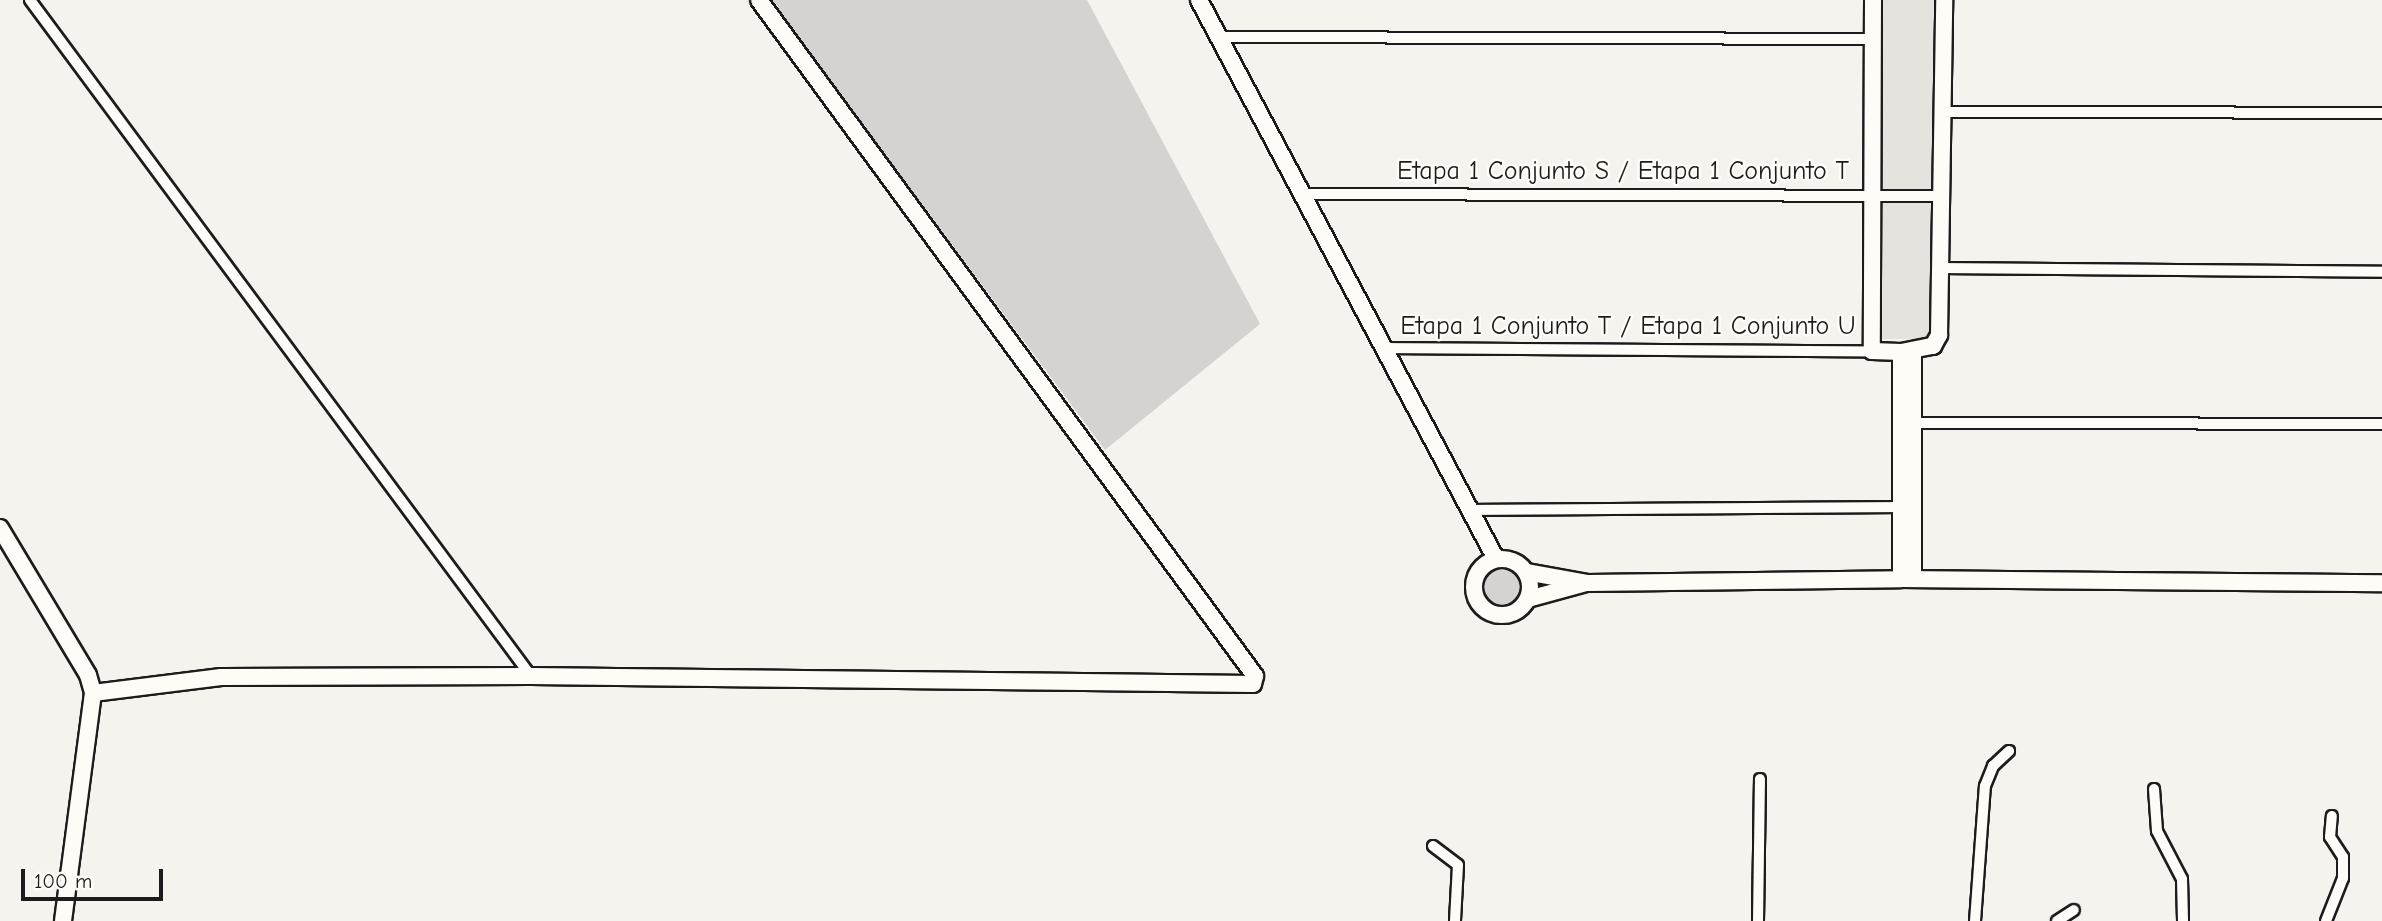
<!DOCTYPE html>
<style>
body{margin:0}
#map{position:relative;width:2382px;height:921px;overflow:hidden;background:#f4f3ee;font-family:"Comic Neue",sans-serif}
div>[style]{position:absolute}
.built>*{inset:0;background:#e4e3de}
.green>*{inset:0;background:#d4d3cf}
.round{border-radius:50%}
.roads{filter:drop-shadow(2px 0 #1c1c1c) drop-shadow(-2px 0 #1c1c1c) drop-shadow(0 2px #1c1c1c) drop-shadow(0 -2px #1c1c1c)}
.street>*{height:10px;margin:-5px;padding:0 5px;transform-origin:5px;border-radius:5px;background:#fdfcf7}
.secondary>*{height:16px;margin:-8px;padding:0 8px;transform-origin:8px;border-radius:8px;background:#fdfcf7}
.secondary>.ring{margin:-8px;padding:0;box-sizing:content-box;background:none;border:16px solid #fdfcf7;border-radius:50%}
span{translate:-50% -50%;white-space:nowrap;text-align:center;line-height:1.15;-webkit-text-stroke:5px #fdfcf7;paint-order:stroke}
.street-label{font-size:26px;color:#1c1c1c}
.scale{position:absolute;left:21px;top:869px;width:142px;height:32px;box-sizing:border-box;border:4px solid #1c1c1c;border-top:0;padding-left:9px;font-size:21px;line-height:24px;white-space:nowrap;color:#1c1c1c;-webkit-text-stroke:5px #fdfcf7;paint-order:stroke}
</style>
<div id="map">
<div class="built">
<i style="clip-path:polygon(1883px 0,1938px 0,1932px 339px,1880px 339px)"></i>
</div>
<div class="green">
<i style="clip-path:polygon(770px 0,1087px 0,1260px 324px,1105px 450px)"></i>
<i class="round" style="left:1480px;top:565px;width:44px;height:44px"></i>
</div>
<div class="roads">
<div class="street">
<i style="left:30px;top:0;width:841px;rotate:53.46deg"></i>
<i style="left:1218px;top:37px;width:655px;rotate:0.17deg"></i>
<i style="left:1944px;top:112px;width:438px;rotate:0.1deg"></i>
<i style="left:1303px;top:194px;width:640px;rotate:0.18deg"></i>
<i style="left:1943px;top:268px;width:439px;rotate:0.5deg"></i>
<i style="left:1384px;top:348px;width:488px;rotate:0.4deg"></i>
<i style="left:1909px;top:423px;width:473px;rotate:0.1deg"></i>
<i style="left:1469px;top:510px;width:431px;rotate:-0.4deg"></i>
<i style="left:2154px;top:789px;width:42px;rotate:85.9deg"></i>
<i style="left:2157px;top:831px;width:54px;rotate:62.5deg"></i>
<i style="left:2182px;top:879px;width:42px;rotate:88.6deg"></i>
<i style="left:1433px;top:846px;width:31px;rotate:37deg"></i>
<i style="left:1458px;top:865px;width:56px;rotate:93.1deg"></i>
<i style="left:1758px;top:921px;width:142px;rotate:-89.2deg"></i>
<i style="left:1975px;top:921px;width:135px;rotate:-85.8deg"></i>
<i style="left:1985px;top:786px;width:22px;rotate:-68deg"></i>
<i style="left:1993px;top:766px;width:22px;rotate:-43deg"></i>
<i style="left:2057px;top:921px;width:20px;rotate:-33deg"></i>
<i style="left:2326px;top:921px;width:46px;rotate:-68.4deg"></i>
<i style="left:2343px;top:878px;width:21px;rotate:-90deg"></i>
<i style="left:2343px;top:857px;width:24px;rotate:-123deg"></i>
<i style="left:2330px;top:837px;width:21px;rotate:-85deg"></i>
</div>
<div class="secondary">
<i style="left:1199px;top:0;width:633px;rotate:62.02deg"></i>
<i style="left:1873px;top:0;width:351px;rotate:90.2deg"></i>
<i style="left:1872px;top:351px;width:29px;rotate:2deg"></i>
<i style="left:1901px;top:352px;width:33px;rotate:-11deg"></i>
<i style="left:1933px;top:346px;width:13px;rotate:-61deg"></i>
<i style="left:1939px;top:335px;width:335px;rotate:-89.1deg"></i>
<i style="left:1901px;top:352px;width:227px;rotate:90deg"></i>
<i style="left:0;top:528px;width:171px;rotate:59.1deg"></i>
<i style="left:88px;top:675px;width:19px;rotate:74deg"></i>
<i style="left:93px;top:693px;width:230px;rotate:97.5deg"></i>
<i class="ring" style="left:1474px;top:559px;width:40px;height:40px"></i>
<i style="left:1526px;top:572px;width:63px;rotate:10.1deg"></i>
<i style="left:1588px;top:583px;width:313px;rotate:-0.7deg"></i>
<i style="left:1901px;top:579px;width:481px;rotate:0.5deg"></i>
<i style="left:1913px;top:579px;width:227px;rotate:-90deg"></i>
<i style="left:1528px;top:599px;width:57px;rotate:-15.3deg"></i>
<i style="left:93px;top:693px;width:129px;rotate:-7.1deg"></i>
<i style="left:221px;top:677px;width:310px;rotate:-0.2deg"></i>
<i style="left:531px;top:676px;width:722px;rotate:0.63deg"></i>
<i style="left:1253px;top:684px;width:8px;rotate:-76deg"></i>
<i style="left:1255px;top:676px;width:838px;rotate:-126.27deg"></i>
</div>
</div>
<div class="street-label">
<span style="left:1623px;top:172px">Etapa 1 Conjunto S / Etapa 1 Conjunto T</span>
<span style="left:1628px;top:327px">Etapa 1 Conjunto T / Etapa 1 Conjunto U</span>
</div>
<div class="scale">100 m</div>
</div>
